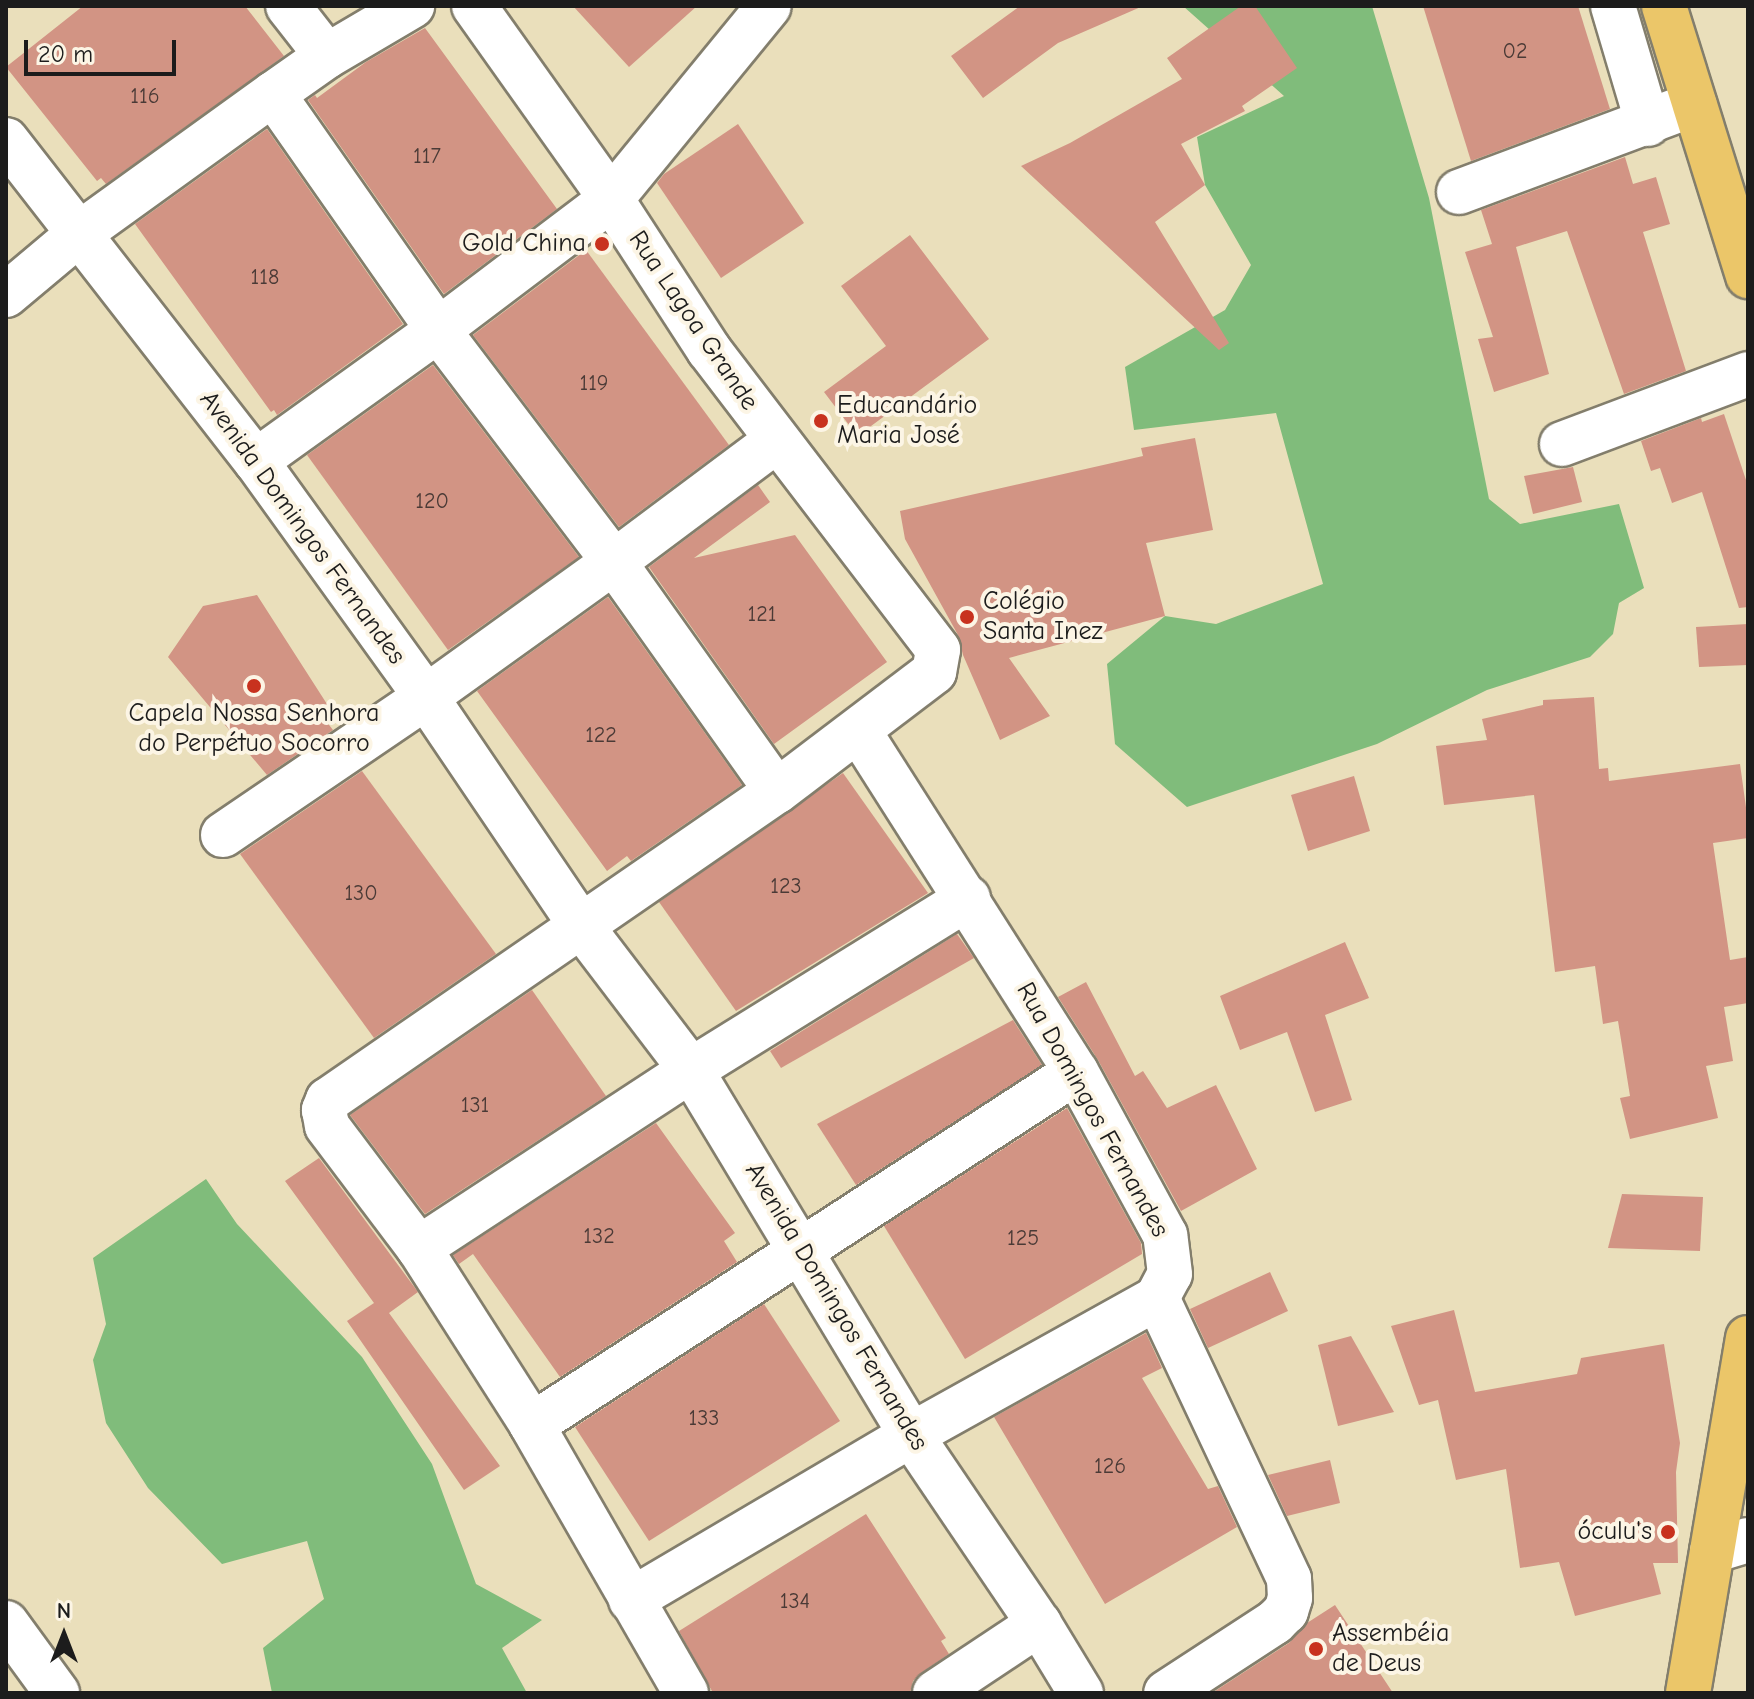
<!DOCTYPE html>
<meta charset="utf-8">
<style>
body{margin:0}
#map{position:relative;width:1754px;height:1699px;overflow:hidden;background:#eadfbb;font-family:"Comic Neue",sans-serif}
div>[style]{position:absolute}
.forest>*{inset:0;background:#80bc7b}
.building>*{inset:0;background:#d29484}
.roads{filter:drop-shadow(2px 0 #837e6c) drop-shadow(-2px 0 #837e6c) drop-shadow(0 2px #837e6c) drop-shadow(0 -2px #837e6c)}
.minor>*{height:44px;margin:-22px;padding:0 22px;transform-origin:22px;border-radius:22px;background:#fff}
.major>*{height:44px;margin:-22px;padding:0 22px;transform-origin:22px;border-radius:22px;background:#ebc669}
.dots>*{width:22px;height:22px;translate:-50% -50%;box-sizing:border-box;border:4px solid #fcf5e5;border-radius:50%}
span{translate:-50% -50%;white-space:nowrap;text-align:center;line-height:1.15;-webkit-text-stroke:8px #fcf5e5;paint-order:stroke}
.number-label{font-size:22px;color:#4a3a36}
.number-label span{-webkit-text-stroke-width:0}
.poi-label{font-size:26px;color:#1c1c1c}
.right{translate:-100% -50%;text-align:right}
.left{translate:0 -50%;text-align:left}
.street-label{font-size:26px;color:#1c1c1c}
.frame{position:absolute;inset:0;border:8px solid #1c1c1c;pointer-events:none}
.north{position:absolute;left:24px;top:1595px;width:80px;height:80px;-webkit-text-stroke:6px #fcf5e5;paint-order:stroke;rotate:0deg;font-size:22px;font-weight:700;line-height:32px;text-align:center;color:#1c1c1c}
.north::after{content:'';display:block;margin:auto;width:28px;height:36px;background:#1c1c1c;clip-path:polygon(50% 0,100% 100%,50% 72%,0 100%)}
.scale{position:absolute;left:24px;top:40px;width:152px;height:36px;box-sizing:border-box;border:4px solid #1c1c1c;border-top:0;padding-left:10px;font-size:24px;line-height:28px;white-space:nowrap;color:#1c1c1c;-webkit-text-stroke:6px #fcf5e5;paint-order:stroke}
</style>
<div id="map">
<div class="forest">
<i style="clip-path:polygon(1183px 6px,1372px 6px,1429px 198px,1489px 499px,1520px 524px,1619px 504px,1644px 588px,1619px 603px,1613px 634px,1590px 657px,1487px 690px,1377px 744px,1187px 807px,1115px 744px,1107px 664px,1165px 616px,1216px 624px,1323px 584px,1276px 413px,1134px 430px,1125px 367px,1225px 310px,1251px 265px,1205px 185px,1197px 137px,1284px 96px)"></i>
<i style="clip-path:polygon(206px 1179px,237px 1224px,362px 1357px,432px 1464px,476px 1584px,542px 1620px,502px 1648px,527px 1693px,272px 1693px,263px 1648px,324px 1599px,307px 1541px,222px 1564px,148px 1488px,106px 1423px,93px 1360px,106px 1324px,93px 1258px)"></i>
</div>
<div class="building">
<i style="clip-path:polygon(83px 6px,245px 6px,284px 56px,106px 184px,101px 178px,97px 181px,6px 67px)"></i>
<i style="clip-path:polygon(573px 6px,697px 6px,629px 67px)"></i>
<i style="clip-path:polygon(1020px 6px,1143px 6px,1058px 43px,983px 98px,951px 56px)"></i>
<i style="clip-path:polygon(1241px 6px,1255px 6px,1297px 68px,1242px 106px,1245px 111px,1181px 144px,1205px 185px,1155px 222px,1229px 343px,1219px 350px,1021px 166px,1070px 143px,1182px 79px,1167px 58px)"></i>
<i style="clip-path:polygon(1423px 6px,1578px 6px,1610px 109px,1471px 161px)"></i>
<i style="clip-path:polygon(425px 28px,557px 209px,444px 294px,308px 100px,315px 95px,317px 98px,366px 62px)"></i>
<i style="clip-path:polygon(738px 124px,804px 223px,721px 278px,657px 183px,664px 174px)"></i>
<i style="clip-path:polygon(267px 129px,403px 324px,277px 415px,274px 410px,271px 412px,135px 224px)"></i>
<i style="clip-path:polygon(1625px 157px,1633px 184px,1656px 177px,1670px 224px,1643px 232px,1686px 371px,1624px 394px,1567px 231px,1516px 247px,1549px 374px,1494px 392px,1478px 339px,1493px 337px,1465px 252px,1492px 244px,1481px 210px)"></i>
<i style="clip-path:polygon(910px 235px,989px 339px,867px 429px,852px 429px,824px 392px,886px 346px,841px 286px)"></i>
<i style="clip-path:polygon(586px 250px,729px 445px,619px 527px,473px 335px)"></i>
<i style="clip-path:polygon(433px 365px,579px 557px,448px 650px,307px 455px)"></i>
<i style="clip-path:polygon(1724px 414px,1748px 486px,1748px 607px,1739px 608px,1702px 492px,1672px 503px,1660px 468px,1651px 471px,1641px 441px,1701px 418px,1702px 422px)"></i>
<i style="clip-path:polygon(1195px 438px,1213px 530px,1146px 543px,1165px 616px,1009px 658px,1050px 716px,1000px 740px,963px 655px,958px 635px,905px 539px,900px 511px,1143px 456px,1141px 448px)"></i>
<i style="clip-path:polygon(1573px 467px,1582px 502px,1533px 514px,1524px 476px)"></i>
<i style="clip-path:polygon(758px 485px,770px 502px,694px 558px,795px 535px,887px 662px,774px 744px,649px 567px)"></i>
<i style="clip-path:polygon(257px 595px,334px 715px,326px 721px,333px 730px,267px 775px,168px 657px,203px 606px)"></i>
<i style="clip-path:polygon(608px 597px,742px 785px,631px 861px,627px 856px,607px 871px,477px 691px)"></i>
<i style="clip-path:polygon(1748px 624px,1748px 665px,1699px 667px,1696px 627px)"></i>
<i style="clip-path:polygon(1594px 697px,1599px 769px,1608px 768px,1609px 781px,1740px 764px,1748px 822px,1748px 838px,1713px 843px,1730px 960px,1748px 957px,1748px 1003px,1724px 1007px,1733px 1061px,1706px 1066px,1718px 1118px,1630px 1139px,1620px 1098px,1630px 1096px,1618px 1021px,1603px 1024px,1595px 966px,1555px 972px,1534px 795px,1444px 805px,1436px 746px,1487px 740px,1482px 719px,1543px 705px,1543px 700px)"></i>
<i style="clip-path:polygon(362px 771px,496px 954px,374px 1038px,240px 854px)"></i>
<i style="clip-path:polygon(843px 773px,928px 893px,736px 1011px,659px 902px)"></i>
<i style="clip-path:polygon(1354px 776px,1370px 831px,1308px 851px,1291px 795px)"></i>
<i style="clip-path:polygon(957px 934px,974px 958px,781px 1068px,770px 1051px)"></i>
<i style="clip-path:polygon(1345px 942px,1369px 998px,1325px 1015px,1352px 1100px,1315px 1112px,1287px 1032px,1240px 1050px,1220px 996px)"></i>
<i style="clip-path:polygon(1086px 982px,1135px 1076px,1143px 1071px,1167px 1108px,1216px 1085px,1257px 1169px,1181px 1211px,1098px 1060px,1058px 997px)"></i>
<i style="clip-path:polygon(532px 990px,606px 1096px,425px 1214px,350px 1115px)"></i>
<i style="clip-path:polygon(1013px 1020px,1042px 1065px,856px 1185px,817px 1124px)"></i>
<i style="clip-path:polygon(1067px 1108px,1141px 1243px,1142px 1254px,965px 1359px,884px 1226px)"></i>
<i style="clip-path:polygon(656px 1123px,735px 1233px,724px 1241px,737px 1262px,560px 1377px,473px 1254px,459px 1264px,453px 1255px)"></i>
<i style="clip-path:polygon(319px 1158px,418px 1292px,389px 1313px,500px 1466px,464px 1490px,347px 1321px,374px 1303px,285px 1181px)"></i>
<i style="clip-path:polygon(1622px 1194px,1703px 1197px,1700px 1251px,1608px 1248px)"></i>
<i style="clip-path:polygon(1270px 1272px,1288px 1311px,1208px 1348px,1190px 1309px)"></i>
<i style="clip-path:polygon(764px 1304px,840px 1421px,649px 1541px,575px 1427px)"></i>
<i style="clip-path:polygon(1454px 1310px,1475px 1392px,1577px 1374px,1581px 1358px,1664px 1344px,1680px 1443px,1676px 1472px,1678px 1563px,1653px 1563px,1661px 1594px,1575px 1616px,1559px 1562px,1520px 1568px,1506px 1469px,1456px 1480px,1438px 1400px,1419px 1405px,1391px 1326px)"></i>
<i style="clip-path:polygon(1146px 1333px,1162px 1368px,1142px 1378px,1208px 1489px,1218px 1486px,1237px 1527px,1105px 1604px,994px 1417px)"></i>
<i style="clip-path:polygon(1351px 1336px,1394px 1412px,1338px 1426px,1318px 1345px)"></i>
<i style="clip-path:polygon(1330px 1460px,1340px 1503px,1287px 1516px,1268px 1475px)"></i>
<i style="clip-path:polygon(866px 1514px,946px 1638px,941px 1641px,949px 1654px,921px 1673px,913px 1681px,910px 1693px,713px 1693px,679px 1631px)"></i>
<i style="clip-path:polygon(1335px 1605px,1393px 1693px,1212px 1693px,1289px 1643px,1307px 1623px)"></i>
</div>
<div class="roads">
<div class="minor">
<i style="left:288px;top:6px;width:63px;rotate:52deg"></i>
<i style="left:474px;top:6px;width:237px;rotate:54.6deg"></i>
<i style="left:611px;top:199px;width:180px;rotate:57deg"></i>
<i style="left:709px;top:350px;width:377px;rotate:52.6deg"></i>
<i style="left:938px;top:650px;width:22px;rotate:100deg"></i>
<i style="left:934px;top:672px;width:197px;rotate:142.8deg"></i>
<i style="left:1613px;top:6px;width:123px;rotate:73.5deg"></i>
<i style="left:273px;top:94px;width:288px;rotate:55deg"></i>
<i style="left:438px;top:330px;width:217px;rotate:-37.1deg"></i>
<i style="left:611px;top:199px;width:249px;rotate:-50.7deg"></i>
<i style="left:6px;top:140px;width:407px;rotate:52.1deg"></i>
<i style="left:256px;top:461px;width:291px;rotate:54.2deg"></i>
<i style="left:426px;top:697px;width:278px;rotate:55.9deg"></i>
<i style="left:582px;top:927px;width:180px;rotate:52.7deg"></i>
<i style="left:691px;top:1070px;width:426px;rotate:58.9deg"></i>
<i style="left:911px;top:1435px;width:228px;rotate:55.9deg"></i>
<i style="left:1039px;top:1624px;width:81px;rotate:58.7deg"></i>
<i style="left:1459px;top:192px;width:251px;rotate:-20.5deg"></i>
<i style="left:6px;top:295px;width:97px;rotate:-40deg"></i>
<i style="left:80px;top:233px;width:238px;rotate:-35.8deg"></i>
<i style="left:273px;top:94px;width:66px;rotate:-35.1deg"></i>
<i style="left:327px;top:56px;width:99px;rotate:-30.5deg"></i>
<i style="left:1562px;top:444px;width:199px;rotate:-20.6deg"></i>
<i style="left:256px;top:461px;width:224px;rotate:-35.7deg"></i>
<i style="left:438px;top:330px;width:291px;rotate:52.8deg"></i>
<i style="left:614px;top:562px;width:202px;rotate:-36.8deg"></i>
<i style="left:223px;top:835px;width:245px;rotate:-34.2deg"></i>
<i style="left:426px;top:697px;width:231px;rotate:-35.7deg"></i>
<i style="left:614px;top:562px;width:281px;rotate:54.6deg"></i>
<i style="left:777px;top:791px;width:545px;rotate:145.46deg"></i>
<i style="left:328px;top:1100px;width:11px;rotate:112deg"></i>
<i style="left:324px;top:1110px;width:16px;rotate:79deg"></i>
<i style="left:327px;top:1126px;width:153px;rotate:53deg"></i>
<i style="left:419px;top:1248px;width:210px;rotate:57.4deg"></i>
<i style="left:532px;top:1425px;width:309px;rotate:60.1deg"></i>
<i style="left:419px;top:1248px;width:325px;rotate:-33.2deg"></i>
<i style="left:691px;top:1070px;width:326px;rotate:-31.8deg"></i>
<i style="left:1157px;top:1298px;width:310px;rotate:64.8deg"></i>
<i style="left:1289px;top:1579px;width:19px;rotate:87deg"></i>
<i style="left:1290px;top:1598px;width:14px;rotate:107deg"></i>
<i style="left:1286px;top:1611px;width:16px;rotate:135deg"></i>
<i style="left:1275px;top:1622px;width:130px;rotate:146.9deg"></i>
<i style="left:532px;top:1425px;width:648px;rotate:-32.98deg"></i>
<i style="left:1712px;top:1551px;width:38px;rotate:-17deg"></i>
<i style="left:631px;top:1600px;width:325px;rotate:-30.5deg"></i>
<i style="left:911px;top:1435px;width:282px;rotate:-29.1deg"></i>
<i style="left:1157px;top:1298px;width:27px;rotate:-62deg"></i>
<i style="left:1170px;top:1274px;width:39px;rotate:-97deg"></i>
<i style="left:1165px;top:1235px;width:186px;rotate:-118.6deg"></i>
<i style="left:1076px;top:1072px;width:404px;rotate:-122.5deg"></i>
<i style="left:6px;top:1623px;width:87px;rotate:53.9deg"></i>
<i style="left:935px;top:1693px;width:125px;rotate:-33.6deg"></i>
</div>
<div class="major">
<i style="left:1664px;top:6px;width:283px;rotate:72.7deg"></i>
<i style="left:1688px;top:1693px;width:360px;rotate:-80.4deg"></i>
</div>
</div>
<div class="dots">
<i style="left:602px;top:244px;background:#c8321e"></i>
<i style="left:821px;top:421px;background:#c8321e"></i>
<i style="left:967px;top:617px;background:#c8321e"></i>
<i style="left:254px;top:686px;background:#c8321e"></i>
<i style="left:1668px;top:1532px;background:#c8321e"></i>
<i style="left:1316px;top:1649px;background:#c8321e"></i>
</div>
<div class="number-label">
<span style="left:1515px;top:52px">02</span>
<span style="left:145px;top:97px">116</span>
<span style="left:427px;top:157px">117</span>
<span style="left:265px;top:278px">118</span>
<span style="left:594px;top:384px">119</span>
<span style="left:432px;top:502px">120</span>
<span style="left:762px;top:615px">121</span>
<span style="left:601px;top:736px">122</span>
<span style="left:786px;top:887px">123</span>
<span style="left:361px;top:894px">130</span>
<span style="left:475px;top:1106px">131</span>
<span style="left:599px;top:1237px">132</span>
<span style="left:1023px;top:1239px">125</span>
<span style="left:704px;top:1419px">133</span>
<span style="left:1110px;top:1467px">126</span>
<span style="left:795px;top:1602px">134</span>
</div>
<div class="poi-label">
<span class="right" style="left:586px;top:244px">Gold China</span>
<span class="left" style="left:837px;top:421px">Educandário<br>Maria José</span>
<span class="left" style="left:983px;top:617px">Colégio<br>Santa Inez</span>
<span style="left:254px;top:729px">Capela Nossa Senhora<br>do Perpétuo Socorro</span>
<span class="right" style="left:1652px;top:1532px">óculu's</span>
<span class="left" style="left:1332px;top:1649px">Assembéia<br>de Deus</span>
</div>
<div class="street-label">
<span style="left:693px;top:321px;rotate:56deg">Rua Lagoa Grande</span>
<span style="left:302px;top:528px;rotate:54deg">Avenida Domingos Fernandes</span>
<span style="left:1092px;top:1110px;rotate:61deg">Rua Domingos Fernandes</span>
<span style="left:836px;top:1307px;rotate:59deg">Avenida Domingos Fernandes</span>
</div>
<div class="frame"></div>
<div class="north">N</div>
<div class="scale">20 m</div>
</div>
